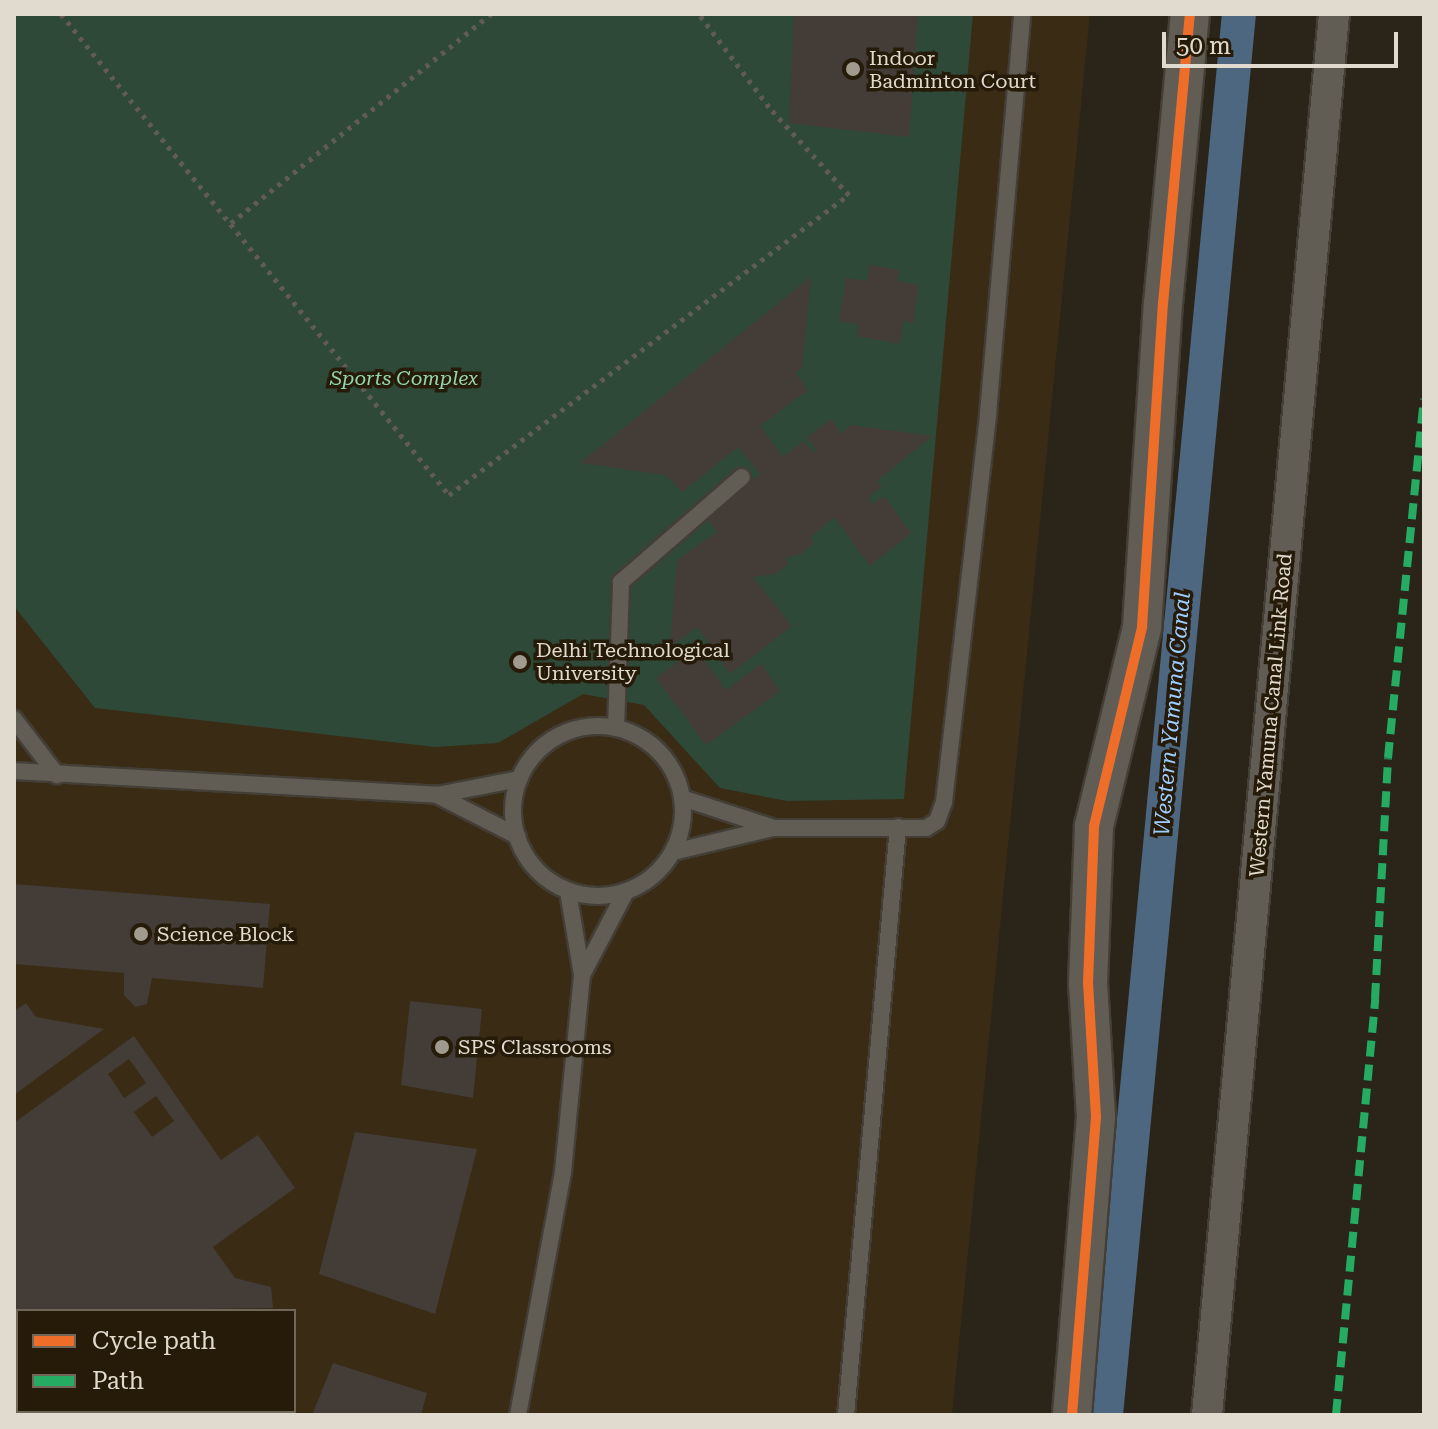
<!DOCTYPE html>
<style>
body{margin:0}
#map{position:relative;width:1438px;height:1429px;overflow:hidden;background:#2a2419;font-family:"Roboto Serif",serif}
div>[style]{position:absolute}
.built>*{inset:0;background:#392b14}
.green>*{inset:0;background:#2f4938}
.canal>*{height:34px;margin:-17px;padding:0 17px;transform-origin:17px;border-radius:17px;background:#4e6780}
.building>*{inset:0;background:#443c37}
.path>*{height:5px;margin-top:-2.5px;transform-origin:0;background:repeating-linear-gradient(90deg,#605b54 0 4px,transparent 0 10px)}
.roads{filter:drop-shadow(2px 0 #433e36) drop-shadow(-2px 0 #433e36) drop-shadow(0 2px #433e36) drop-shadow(0 -2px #433e36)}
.service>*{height:16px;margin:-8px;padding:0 8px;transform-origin:8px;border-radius:8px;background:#615d55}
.service>.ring{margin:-8px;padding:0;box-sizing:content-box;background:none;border:16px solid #615d55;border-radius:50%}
.minor>*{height:30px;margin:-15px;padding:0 15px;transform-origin:15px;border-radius:15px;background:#615d55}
.tertiary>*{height:38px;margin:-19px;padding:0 19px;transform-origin:19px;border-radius:19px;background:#615d55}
.quiet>*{height:8px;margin-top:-4px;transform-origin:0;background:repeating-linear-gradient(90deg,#26ab63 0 16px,transparent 0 24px)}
.cycleway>*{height:10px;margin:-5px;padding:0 5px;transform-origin:5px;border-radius:5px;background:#ee6e29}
.dots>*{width:22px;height:22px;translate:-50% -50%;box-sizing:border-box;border:4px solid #261b09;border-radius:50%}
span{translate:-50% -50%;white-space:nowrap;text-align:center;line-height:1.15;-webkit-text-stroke:7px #261b09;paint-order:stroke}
.poi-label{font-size:20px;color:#e1dacf}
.left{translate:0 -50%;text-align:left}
.park-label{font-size:20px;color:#93d5af;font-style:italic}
.street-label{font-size:20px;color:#e1dacf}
.water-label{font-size:22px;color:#9eceff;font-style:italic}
.frame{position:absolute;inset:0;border:16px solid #e1dacf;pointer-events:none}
.legend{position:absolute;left:16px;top:1309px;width:280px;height:104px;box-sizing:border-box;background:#261b09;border:2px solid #716758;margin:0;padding:10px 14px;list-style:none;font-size:24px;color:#e1dacf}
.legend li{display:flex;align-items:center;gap:16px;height:40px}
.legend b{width:40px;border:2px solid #716758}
.scale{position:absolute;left:1162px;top:32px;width:236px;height:36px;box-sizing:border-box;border:4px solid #e1dacf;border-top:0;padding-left:10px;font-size:24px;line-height:28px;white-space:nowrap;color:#e1dacf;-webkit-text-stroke:6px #261b09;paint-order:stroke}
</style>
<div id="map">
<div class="built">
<i style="clip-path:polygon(evenodd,14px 14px,1090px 14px,952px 1415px,14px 1415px,14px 14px,18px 1311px,294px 1311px,294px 1411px,18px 1411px,18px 1311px)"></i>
</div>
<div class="green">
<i style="clip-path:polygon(14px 14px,973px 14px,904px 799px,787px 801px,720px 788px,644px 705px,583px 694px,498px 743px,435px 747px,95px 708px,14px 606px)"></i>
</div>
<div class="canal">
<i style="left:1106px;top:1415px;width:1407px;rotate:-84.58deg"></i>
</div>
<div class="building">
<i style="clip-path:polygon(794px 14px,918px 14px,909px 137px,789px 123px)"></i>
<i style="clip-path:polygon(870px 265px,899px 270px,897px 281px,919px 285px,913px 323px,903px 321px,900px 344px,857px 336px,859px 325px,839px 321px,846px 278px,867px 281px)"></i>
<i style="clip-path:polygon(811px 277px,802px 368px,796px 373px,808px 390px,760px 426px,783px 457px,803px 441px,813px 453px,817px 450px,807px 437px,831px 419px,841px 434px,851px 425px,932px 436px,877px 481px,882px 486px,868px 498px,873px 504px,884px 496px,911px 533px,870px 566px,834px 517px,810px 538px,814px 542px,801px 554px,785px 558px,789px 564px,775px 574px,753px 577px,792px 626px,730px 674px,697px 627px,670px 647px,677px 560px,717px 532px,706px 516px,760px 474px,738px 447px,682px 492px,666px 475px,580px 463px)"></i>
<i style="clip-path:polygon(696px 648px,726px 690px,761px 664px,780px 691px,706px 745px,656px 678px)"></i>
<i style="clip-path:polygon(14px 884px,270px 904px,263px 988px,152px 978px,147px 1004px,135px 1007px,124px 995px,124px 973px,14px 964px)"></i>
<i style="clip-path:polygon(410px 1001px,482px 1009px,473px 1098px,401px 1085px)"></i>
<i style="clip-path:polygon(26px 1003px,36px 1017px,104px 1029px,14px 1095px,14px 1011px)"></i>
<i style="clip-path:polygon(evenodd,134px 1036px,221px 1160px,258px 1135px,295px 1188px,213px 1247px,235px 1278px,271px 1287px,273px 1308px,18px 1311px,18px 1411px,149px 1415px,14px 1415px,14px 1123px,134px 1036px,129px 1059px,146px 1083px,124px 1098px,108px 1074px,129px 1059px,134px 1036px,156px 1096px,174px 1121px,152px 1137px,134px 1112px,156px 1096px)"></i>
<i style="clip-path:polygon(355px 1132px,477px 1149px,435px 1314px,319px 1274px)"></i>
<i style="clip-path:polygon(333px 1363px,427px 1393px,421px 1415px,312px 1415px)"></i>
</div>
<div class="path">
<i style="left:61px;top:14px;width:618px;rotate:51.11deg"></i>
<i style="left:449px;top:495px;width:500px;rotate:-36.9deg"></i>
<i style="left:849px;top:195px;width:119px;rotate:-132.3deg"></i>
<i style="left:769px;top:107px;width:116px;rotate:-127deg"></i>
<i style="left:231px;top:223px;width:334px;rotate:-38.8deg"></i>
</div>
<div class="roads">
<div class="service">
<i style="left:14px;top:719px;width:71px;rotate:52.5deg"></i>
<i class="ring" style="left:513px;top:726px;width:154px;height:154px"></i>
<i style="left:616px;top:728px;width:146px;rotate:-88deg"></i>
<i style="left:621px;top:582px;width:160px;rotate:-41deg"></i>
<i style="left:14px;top:771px;width:424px;rotate:3.2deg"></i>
<i style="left:437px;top:795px;width:84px;rotate:-11deg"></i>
<i style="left:437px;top:795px;width:90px;rotate:27.1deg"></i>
<i style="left:682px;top:798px;width:94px;rotate:18deg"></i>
<i style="left:673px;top:852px;width:103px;rotate:-13.5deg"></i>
<i style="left:773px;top:828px;width:153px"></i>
<i style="left:926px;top:828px;width:13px;rotate:-32deg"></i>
<i style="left:937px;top:821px;width:20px;rotate:-70deg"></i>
<i style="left:944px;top:802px;width:390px;rotate:-83.5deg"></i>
<i style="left:988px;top:414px;width:401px;rotate:-85.1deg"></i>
<i style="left:582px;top:975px;width:93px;rotate:-62.3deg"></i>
<i style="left:518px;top:1415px;width:247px;rotate:-79.5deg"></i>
<i style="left:563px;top:1172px;width:198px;rotate:-84.5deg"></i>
<i style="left:582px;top:975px;width:85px;rotate:-99.5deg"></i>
<i style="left:846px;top:1415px;width:590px;rotate:-84.95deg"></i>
</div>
<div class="minor">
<i style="left:1207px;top:1415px;width:1407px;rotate:-84.82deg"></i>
</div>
<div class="tertiary">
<i style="left:1072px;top:1415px;width:299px;rotate:-85.4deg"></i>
<i style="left:1096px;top:1117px;width:134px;rotate:-93.4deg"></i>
<i style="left:1088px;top:983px;width:157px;rotate:-87.8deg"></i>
<i style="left:1094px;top:826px;width:205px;rotate:-76.4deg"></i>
<i style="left:1142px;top:627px;width:324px;rotate:-86.3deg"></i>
<i style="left:1163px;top:304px;width:291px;rotate:-84.7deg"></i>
</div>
</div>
<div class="quiet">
<i style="left:1336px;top:1415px;width:418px;rotate:-84.6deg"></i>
<i style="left:1375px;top:999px;width:241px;rotate:-86.9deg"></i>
<i style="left:1388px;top:758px;width:361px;rotate:-84.3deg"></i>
</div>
<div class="cycleway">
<i style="left:1072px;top:1415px;width:299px;rotate:-85.4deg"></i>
<i style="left:1096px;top:1117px;width:134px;rotate:-93.4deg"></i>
<i style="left:1088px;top:983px;width:157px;rotate:-87.8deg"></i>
<i style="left:1094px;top:826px;width:205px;rotate:-76.4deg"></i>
<i style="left:1142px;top:627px;width:324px;rotate:-86.3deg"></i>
<i style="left:1163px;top:304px;width:291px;rotate:-84.7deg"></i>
</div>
<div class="dots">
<i style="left:853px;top:69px;background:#a19a8f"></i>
<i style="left:520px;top:662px;background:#a19a8f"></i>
<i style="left:141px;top:934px;background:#a19a8f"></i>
<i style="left:442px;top:1047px;background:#a19a8f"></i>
</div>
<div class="poi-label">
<span class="left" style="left:869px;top:70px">Indoor<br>Badminton Court</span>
<span class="left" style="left:536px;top:662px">Delhi Technological<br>University</span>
<span class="left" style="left:157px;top:934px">Science Block</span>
<span class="left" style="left:458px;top:1047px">SPS Classrooms</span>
</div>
<div class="park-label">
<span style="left:404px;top:378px">Sports Complex</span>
</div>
<div class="street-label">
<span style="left:1271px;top:715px;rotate:-85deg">Western Yamuna Canal Link Road</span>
</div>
<div class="water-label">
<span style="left:1172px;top:714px;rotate:-85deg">Western Yamuna Canal</span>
</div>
<div class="frame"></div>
<ul class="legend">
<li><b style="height:10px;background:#ee6e29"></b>Cycle path</li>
<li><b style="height:10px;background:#26ab63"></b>Path</li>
</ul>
<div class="scale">50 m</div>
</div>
